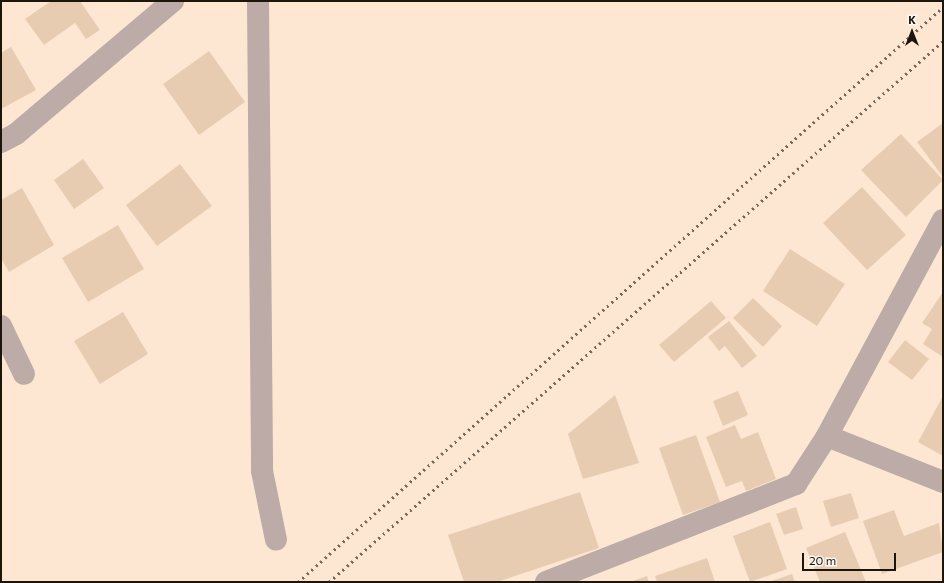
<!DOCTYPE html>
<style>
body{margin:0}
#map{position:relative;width:944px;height:583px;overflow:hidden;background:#fde7d2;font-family:Commissioner,sans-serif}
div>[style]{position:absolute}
.building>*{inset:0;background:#e8ccb2}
.minor>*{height:22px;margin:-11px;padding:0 11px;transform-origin:11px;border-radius:11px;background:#bcaba6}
.rail>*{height:3px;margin-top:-1.5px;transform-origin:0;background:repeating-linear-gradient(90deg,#756759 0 2px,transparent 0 6px)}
span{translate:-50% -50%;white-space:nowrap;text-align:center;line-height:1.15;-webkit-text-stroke:3px #fdf7f2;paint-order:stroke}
.frame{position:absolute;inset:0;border:2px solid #1d140a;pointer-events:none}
.north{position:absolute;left:892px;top:12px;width:40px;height:40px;-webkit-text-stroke:3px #fdf7f2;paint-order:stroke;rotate:0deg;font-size:11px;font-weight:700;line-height:16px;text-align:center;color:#1d140a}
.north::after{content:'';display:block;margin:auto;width:14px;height:18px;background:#1d140a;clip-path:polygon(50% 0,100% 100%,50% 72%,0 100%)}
.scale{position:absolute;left:802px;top:553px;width:94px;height:18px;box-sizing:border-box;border:2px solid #1d140a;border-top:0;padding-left:5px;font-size:12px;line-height:14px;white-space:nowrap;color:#1d140a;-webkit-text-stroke:3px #fdf7f2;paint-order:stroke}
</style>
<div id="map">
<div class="building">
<i style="clip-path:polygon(51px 1px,80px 1px,100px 30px,86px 39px,75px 23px,44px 45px,25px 19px)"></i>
<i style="clip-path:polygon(11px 47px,36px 90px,1px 109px,1px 53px)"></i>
<i style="clip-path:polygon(209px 51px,245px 102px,199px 135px,163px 84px)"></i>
<i style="clip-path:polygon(943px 123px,943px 177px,917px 142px)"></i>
<i style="clip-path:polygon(901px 134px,943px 180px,906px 217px,861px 170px)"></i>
<i style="clip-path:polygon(83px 159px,104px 188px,74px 209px,54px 180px)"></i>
<i style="clip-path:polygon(180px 164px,212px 206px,157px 246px,126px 205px)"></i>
<i style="clip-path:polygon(862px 187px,906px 235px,867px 270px,823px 223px)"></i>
<i style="clip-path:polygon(22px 188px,54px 245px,9px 272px,1px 258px,1px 200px)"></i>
<i style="clip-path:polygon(118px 225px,144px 269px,88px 302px,62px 258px)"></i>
<i style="clip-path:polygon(790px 249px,845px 284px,817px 326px,763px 291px)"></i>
<i style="clip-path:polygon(943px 292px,943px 357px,923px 344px,932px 329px,922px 323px)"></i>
<i style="clip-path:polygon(753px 298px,782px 326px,763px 347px,733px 318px)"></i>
<i style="clip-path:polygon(711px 301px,726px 318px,674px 362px,659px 345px)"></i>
<i style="clip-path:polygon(123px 312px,148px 354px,100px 384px,74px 341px)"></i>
<i style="clip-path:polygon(729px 321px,757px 356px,742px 368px,725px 346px,719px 351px,708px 337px)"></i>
<i style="clip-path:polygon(905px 340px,929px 359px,912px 380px,888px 362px)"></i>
<i style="clip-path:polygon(738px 391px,748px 415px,723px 426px,713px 401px)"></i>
<i style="clip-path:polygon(615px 395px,639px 463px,583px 479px,568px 434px)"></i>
<i style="clip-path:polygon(943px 396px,943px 456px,918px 442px)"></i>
<i style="clip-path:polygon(735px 425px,741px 439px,758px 432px,776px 479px,746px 491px,742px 481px,726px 487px,706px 437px)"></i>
<i style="clip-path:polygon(696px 435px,720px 502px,683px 515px,659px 448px)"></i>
<i style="clip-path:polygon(580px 492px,599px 548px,497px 582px,464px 582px,448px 535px)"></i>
<i style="clip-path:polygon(851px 493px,859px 518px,831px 527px,823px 501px)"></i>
<i style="clip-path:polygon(796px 507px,803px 529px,784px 535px,776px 514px)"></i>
<i style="clip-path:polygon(894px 510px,904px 536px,939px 523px,943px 552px,882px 574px,863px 521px)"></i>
<i style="clip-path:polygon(770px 522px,787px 569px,750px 582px,733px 536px)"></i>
<i style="clip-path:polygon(845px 532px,866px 582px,820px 582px,806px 548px)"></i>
<i style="clip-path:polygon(707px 558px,715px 582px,657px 582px,655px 576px)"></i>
<i style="clip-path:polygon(792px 574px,795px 582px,769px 582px)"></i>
<i style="clip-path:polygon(647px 576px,649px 582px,630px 582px)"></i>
</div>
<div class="minor">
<i style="left:258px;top:1px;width:470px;rotate:89.5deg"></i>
<i style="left:262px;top:471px;width:70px;rotate:78.5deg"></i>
<i style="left:1px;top:142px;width:17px;rotate:-28deg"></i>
<i style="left:16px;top:134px;width:206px;rotate:-40.3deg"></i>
<i style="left:1px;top:326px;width:53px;rotate:64.4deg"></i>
<i style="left:827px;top:436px;width:125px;rotate:21.6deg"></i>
<i style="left:546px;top:582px;width:269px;rotate:-21.4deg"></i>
<i style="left:796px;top:484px;width:57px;rotate:-57.1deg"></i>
<i style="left:827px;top:436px;width:245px;rotate:-61.8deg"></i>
</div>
<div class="rail">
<i style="left:298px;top:582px;width:864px;rotate:-41.72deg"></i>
<i style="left:329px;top:582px;width:818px;rotate:-41.38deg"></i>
</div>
<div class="frame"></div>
<div class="north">K</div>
<div class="scale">20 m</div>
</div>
